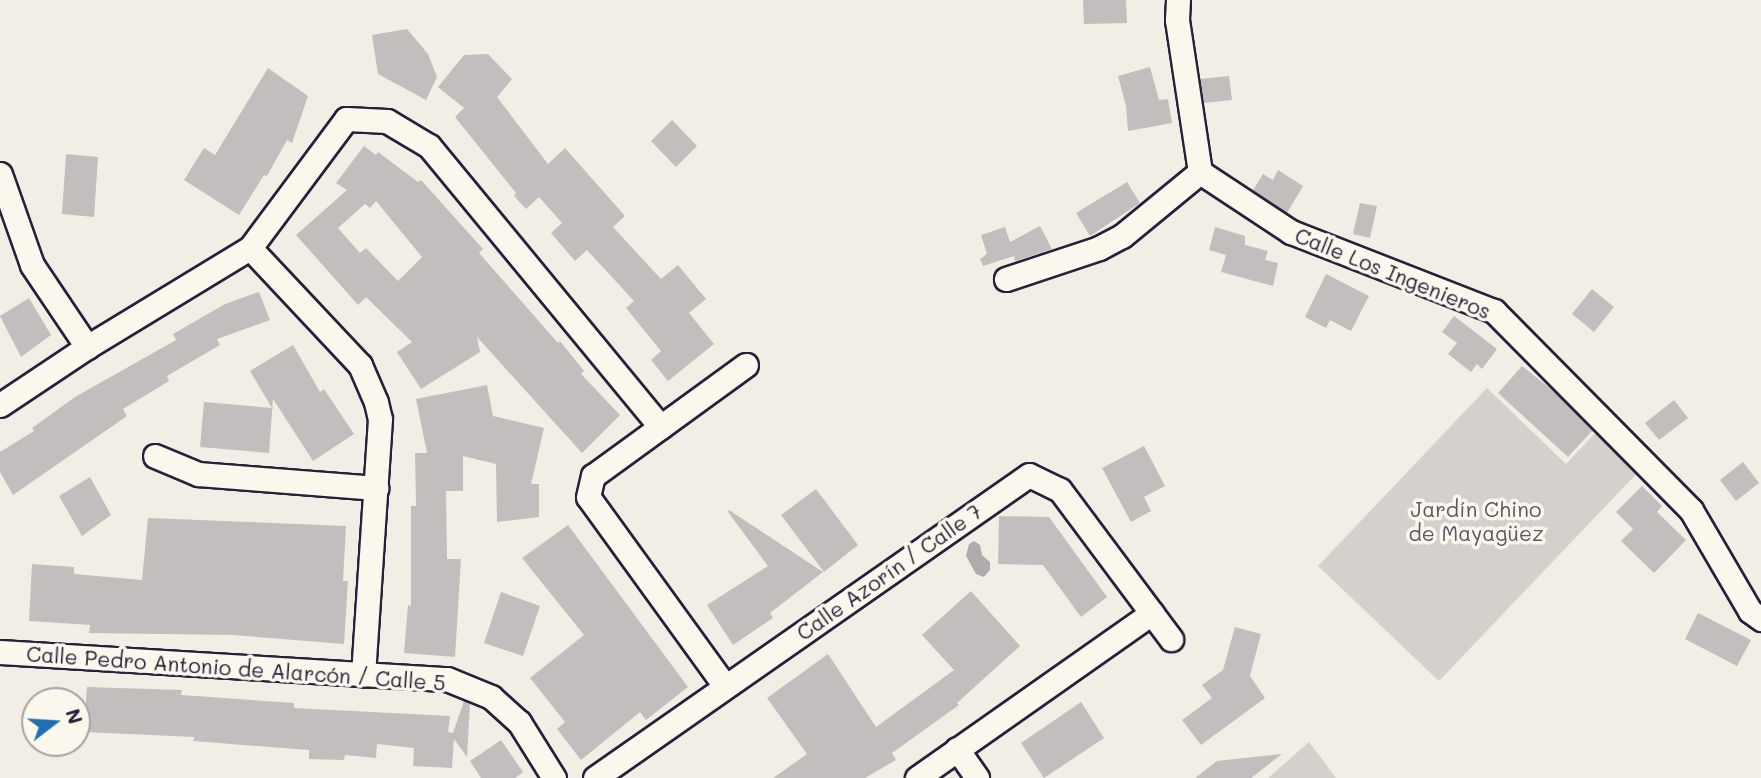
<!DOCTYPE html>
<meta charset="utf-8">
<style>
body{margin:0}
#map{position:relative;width:1761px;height:778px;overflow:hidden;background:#f2eee5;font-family:Mali,sans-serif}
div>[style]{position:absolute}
.green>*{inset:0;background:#d4d1cc}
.water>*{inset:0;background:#aeabad}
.building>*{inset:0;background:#c2bebe}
.roads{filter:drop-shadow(2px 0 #22223b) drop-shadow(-2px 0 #22223b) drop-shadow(0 2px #22223b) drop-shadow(0 -2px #22223b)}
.minor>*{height:23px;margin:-11.5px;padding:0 11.5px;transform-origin:11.5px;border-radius:11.5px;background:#fbf7ec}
span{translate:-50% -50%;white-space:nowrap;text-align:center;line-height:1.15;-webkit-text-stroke:7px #fbf7ec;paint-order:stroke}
.street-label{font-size:21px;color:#22223b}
.park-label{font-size:21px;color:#575766}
.north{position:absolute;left:21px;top:687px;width:70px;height:70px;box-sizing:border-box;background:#fbf7ec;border:2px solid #a4a2a5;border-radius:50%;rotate:73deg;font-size:19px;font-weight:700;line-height:28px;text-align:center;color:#22223b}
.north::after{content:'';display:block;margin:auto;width:24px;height:32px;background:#1f6fb2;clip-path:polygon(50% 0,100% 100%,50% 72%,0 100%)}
</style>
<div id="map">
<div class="green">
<i style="clip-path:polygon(1487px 388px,1566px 464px,1600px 428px,1642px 468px,1439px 681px,1318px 566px)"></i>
<i style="clip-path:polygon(1309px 742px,1336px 778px,1268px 778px)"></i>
</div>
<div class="water">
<i style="clip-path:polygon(974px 541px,980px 545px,982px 555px,990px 562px,990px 570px,984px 577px,976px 574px,966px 556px,969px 544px)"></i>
</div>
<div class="building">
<i style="clip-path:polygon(1083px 0,1126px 0,1127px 23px,1084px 24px)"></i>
<i style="clip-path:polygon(407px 29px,428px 54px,437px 77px,426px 100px,378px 74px,372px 35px)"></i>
<i style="clip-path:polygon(488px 54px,512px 79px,497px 97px,548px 164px,565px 148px,625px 216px,613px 227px,661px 279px,678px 265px,706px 299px,689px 313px,714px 344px,668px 381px,651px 360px,661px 351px,626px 308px,634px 301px,587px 250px,575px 261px,551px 233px,562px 223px,539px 197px,526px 209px,514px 196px,516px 193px,455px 117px,464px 108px,438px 87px,464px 55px)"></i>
<i style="clip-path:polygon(1150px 67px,1159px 100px,1168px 99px,1172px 123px,1128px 131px,1126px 106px,1118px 76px)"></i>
<i style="clip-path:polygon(268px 68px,308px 96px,292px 143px,287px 140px,267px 176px,264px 175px,239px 215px,184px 180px,204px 148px,215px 155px)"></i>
<i style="clip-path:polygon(1229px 76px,1232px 100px,1204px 103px,1200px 79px)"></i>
<i style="clip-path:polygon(672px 120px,697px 146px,676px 167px,651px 141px)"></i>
<i style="clip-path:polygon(evenodd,364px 146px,376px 155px,378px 152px,418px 182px,421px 180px,483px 249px,479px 253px,558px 343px,560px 341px,584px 371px,581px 374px,620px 415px,582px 453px,477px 337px,480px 352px,421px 389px,397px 352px,412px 342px,366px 297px,358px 305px,296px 235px,347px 190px,336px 183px,364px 146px,376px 201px,422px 257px,398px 281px,366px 248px,360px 253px,338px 228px,365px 204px,370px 208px,376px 201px)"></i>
<i style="clip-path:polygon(66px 154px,98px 157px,94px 217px,62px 214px)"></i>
<i style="clip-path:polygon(1278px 170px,1303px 186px,1287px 213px,1253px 190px,1263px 174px,1273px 180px)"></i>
<i style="clip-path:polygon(1127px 182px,1140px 203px,1090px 236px,1076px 213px)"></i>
<i style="clip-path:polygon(1360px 203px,1377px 206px,1370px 238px,1353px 234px)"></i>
<i style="clip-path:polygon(1040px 226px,1052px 249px,1015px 261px,1014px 256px,983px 266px,980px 259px,987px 254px,981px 235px,1005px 227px,1010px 242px)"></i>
<i style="clip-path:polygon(1215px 227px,1245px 236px,1245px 245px,1268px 251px,1265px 260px,1278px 263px,1273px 286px,1221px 272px,1226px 255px,1209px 250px)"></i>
<i style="clip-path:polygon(1326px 274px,1369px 296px,1351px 331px,1330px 320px,1326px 328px,1305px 317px)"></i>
<i style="clip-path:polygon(1592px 289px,1614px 307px,1594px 332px,1572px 314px)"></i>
<i style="clip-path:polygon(259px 292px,270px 320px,217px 339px,220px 345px,167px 376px,169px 381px,123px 409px,127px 416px,13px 495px,0 472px,0 452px,34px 431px,32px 428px,75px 397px,176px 340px,173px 334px,225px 304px)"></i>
<i style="clip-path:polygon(29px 298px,51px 335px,21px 357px,0 316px)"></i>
<i style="clip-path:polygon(1454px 316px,1497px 349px,1482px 369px,1477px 364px,1471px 372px,1448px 354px,1457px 343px,1442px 332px)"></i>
<i style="clip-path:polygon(293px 345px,320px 392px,324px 389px,354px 434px,313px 461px,273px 399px,269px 453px,200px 447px,204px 402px,272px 408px,250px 371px)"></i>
<i style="clip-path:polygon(1522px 366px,1558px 395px,1592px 431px,1568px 457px,1498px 393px)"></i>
<i style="clip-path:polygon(487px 385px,493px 416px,544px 428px,531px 484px,539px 484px,539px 517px,497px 522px,496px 464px,463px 456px,463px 491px,446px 491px,447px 559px,461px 559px,455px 657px,404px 653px,408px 605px,411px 606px,411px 506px,416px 506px,415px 453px,427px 453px,416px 399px)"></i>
<i style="clip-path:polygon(1674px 400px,1688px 418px,1659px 440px,1645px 423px)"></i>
<i style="clip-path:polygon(1144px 446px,1165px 486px,1144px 497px,1151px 511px,1131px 522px,1102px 468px)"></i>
<i style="clip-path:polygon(1743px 462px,1759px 483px,1736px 501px,1720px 480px)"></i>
<i style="clip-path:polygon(90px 477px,111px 515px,82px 536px,59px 496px)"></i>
<i style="clip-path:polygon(1642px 486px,1662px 506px,1657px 512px,1686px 540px,1654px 573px,1621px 541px,1633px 529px,1616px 512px)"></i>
<i style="clip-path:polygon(816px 489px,858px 545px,824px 572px,781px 515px)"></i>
<i style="clip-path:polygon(729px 510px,823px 572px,770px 613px,773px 618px,733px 645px,707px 605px,768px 566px,728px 512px)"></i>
<i style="clip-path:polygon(999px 516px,1049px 517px,1107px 597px,1081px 617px,1043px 565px,998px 564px)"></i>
<i style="clip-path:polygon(148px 518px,346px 526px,343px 581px,348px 581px,344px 644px,233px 635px,89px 633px,90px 625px,29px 621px,32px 564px,74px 567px,74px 574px,142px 580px)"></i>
<i style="clip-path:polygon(568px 525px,688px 687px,646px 720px,640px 712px,581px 760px,557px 729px,565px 722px,530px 678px,584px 635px,522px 558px)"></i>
<i style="clip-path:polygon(971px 591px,1020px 646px,957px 703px,959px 705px,892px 753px,896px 760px,865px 778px,773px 778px,807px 754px,767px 698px,828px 654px,876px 727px,954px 670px,922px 635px)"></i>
<i style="clip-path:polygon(501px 592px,540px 606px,523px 656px,484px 643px)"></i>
<i style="clip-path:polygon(1698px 613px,1751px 640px,1737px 666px,1685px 639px)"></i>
<i style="clip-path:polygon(1235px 627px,1261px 634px,1250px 676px,1265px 698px,1201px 745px,1182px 720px,1212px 698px,1202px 685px,1223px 670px)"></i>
<i style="clip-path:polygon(87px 687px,182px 690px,181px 695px,294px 703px,294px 708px,450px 716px,448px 732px,453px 733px,464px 701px,470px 704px,467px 757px,454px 739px,452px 768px,413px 766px,414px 748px,377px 744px,376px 758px,345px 755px,344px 760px,309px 759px,309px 750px,193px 741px,194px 737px,84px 732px)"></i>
<i style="clip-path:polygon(1081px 702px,1104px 738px,1044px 778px,1021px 743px)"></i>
<i style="clip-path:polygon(501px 740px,523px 772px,515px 778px,481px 778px,470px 761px)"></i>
<i style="clip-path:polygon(1282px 754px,1251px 778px,1195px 778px,1217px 761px)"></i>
</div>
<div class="roads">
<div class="minor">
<i style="left:1178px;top:0;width:20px;rotate:93deg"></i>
<i style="left:1177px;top:20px;width:154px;rotate:81.4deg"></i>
<i style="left:1200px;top:172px;width:109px;rotate:33.4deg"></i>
<i style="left:1291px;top:232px;width:218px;rotate:21.3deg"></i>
<i style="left:1494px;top:311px;width:280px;rotate:45.3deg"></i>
<i style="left:1691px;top:510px;width:117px;rotate:59.7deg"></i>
<i style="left:1750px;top:611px;width:14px;rotate:36deg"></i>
<i style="left:0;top:174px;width:96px;rotate:70.6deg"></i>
<i style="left:32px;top:265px;width:99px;rotate:56.1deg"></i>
<i style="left:250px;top:248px;width:161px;rotate:46.8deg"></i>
<i style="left:360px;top:365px;width:40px;rotate:66.6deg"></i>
<i style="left:376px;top:402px;width:17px;rotate:77deg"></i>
<i style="left:380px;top:419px;width:256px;rotate:93.8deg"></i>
<i style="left:1006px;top:279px;width:98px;rotate:-18.4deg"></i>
<i style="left:1099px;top:248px;width:26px;rotate:-28deg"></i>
<i style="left:1122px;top:236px;width:101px;rotate:-39.4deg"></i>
<i style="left:0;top:405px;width:105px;rotate:-33.7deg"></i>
<i style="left:87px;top:347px;width:191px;rotate:-31.3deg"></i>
<i style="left:250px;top:248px;width:161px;rotate:-53.3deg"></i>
<i style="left:346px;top:119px;width:41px;rotate:2.8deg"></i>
<i style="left:387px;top:121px;width:49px;rotate:30.8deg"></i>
<i style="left:429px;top:146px;width:364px;rotate:50.5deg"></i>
<i style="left:155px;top:456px;width:47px;rotate:22.7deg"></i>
<i style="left:198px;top:474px;width:179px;rotate:4.5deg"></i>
<i style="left:0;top:652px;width:448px;rotate:3.5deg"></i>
<i style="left:447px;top:679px;width:48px;rotate:22.2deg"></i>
<i style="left:491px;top:697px;width:38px;rotate:42deg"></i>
<i style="left:519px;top:722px;width:66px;rotate:58deg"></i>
<i style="left:725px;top:686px;width:233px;rotate:-125.9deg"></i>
<i style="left:588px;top:497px;width:22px;rotate:-77deg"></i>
<i style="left:593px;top:476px;width:189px;rotate:-36deg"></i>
<i style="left:957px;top:749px;width:35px;rotate:55deg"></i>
<i style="left:595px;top:778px;width:529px;rotate:-34.92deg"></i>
<i style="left:1029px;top:475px;width:34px;rotate:26deg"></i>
<i style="left:1060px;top:490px;width:186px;rotate:53.3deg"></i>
<i style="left:917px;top:778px;width:287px;rotate:-35.1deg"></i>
</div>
</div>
<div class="street-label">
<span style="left:1393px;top:273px;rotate:22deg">Calle Los Ingenieros</span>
<span style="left:889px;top:572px;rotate:-35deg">Calle Azorín / Calle 7</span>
<span style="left:236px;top:668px;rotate:4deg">Calle Pedro Antonio de Alarcón / Calle 5</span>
</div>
<div class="park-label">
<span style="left:1476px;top:521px">Jardín Chino<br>de Mayagüez</span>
</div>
<div class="north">N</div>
</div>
